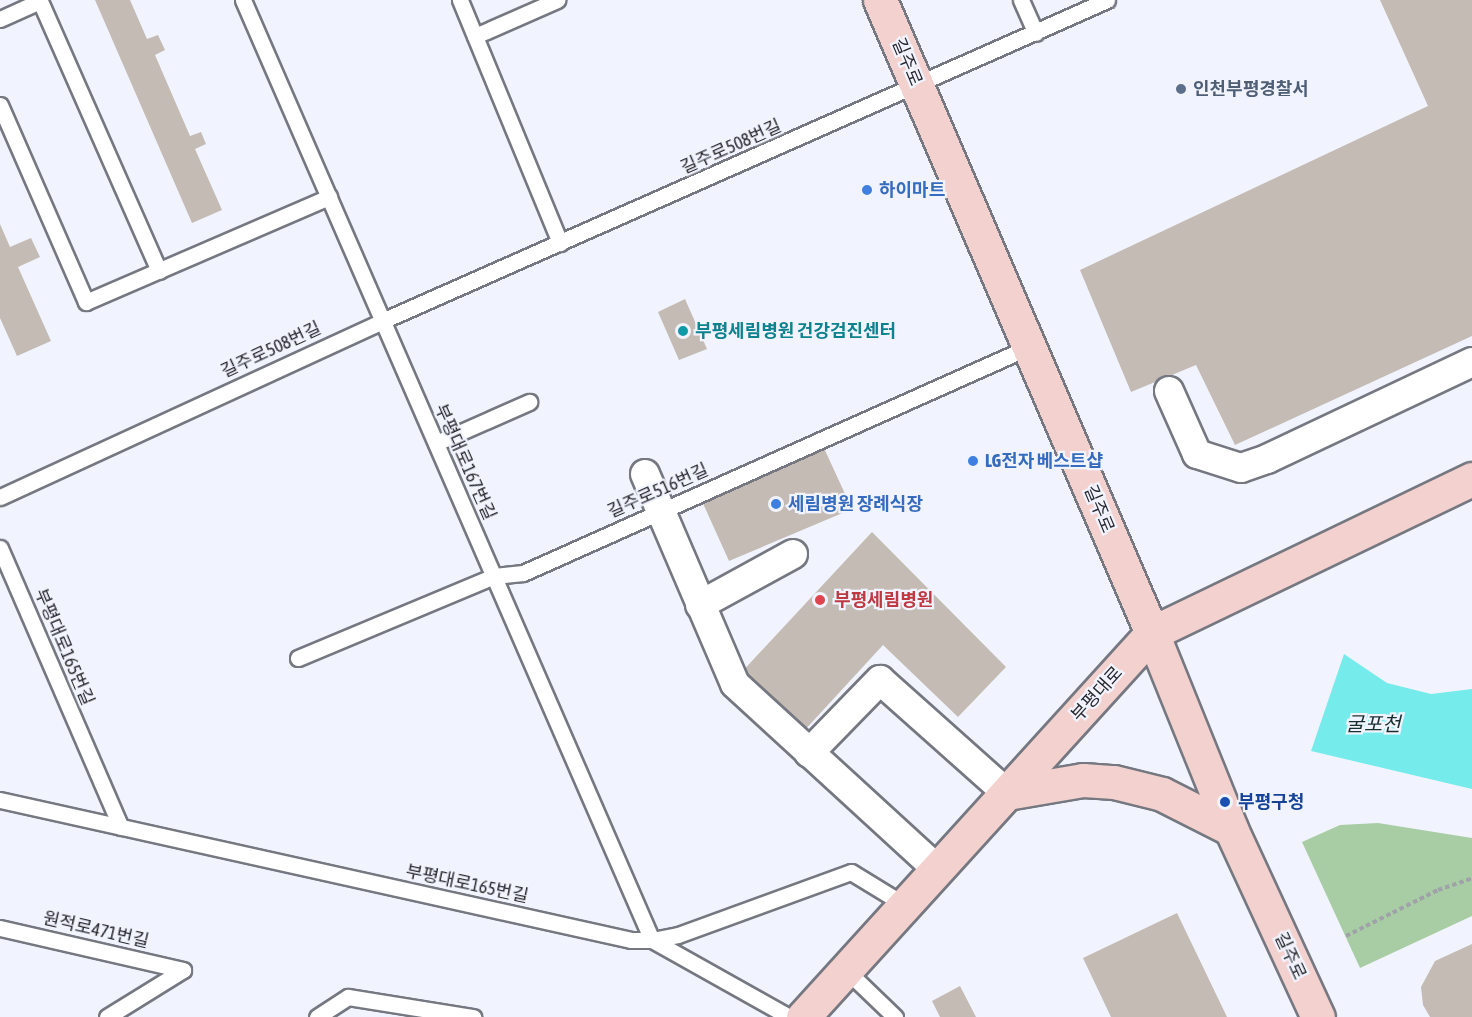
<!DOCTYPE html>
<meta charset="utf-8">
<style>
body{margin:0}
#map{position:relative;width:1472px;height:1017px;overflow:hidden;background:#f1f4fe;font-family:"Asap Condensed","Noto Sans KR",sans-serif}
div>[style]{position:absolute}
.green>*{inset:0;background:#a8cda4}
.water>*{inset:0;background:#76ebec}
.building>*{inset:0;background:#c3bbb4}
.path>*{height:4px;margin-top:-2px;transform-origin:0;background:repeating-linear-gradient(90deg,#a0a2aa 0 4.5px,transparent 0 7.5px)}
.roads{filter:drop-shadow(2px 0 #757880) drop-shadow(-2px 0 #757880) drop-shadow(0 2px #757880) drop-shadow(0 -2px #757880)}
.service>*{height:15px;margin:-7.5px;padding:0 7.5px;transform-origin:7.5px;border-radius:7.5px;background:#fff}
.minor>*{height:28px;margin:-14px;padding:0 14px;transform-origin:14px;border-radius:14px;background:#fff}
.secondary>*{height:33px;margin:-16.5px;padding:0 16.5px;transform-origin:16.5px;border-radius:16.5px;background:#f3d1ce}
.dots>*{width:16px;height:16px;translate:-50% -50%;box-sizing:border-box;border:3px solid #f1f4fe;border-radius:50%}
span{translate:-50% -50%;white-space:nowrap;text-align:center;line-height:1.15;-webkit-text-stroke:4.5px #f1f4fe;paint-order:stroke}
.street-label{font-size:18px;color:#27282c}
.service-label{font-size:18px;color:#4e5e75;font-weight:700}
.left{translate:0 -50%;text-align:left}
.shop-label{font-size:18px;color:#366cbe;font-weight:700}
.culture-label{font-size:18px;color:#0d838f;font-weight:700}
.health-label{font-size:18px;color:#be3a42;font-weight:700}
.transit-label{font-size:18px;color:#164399;font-weight:700}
.water-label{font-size:20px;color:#192e2f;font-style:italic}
</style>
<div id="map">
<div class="green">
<i style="clip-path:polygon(1378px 823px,1472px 838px,1472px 916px,1360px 968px,1302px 842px,1340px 825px)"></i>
</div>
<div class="water">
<i style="clip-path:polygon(1344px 654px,1387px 683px,1431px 694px,1472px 689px,1472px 789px,1311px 751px)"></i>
</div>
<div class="building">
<i style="clip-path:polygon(95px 0,130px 0,147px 39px,158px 35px,165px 50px,155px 55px,190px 136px,201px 132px,206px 144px,195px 149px,222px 210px,192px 223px)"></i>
<i style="clip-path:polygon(1380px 0,1472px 0,1472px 336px,1235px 445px,1196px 365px,1131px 392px,1080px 270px,1428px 106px)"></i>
<i style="clip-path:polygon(0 224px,10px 247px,31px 238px,40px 257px,18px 267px,51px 341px,17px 356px,0 318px)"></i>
<i style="clip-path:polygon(685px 299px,707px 349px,679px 360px,658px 312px)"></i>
<i style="clip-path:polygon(823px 446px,852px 509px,729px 561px,701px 499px)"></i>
<i style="clip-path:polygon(872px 532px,1006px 667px,958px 717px,883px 645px,803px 732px,738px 676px)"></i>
<i style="clip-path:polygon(1177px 913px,1227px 1017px,1111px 1017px,1083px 958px)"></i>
<i style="clip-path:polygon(1472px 944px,1472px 1017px,1430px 1017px,1423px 1005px,1421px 987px,1435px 961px)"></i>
<i style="clip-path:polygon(960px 986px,976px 1017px,940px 1017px,932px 1001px)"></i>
</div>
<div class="path">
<i style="left:1346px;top:936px;width:103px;rotate:-26.6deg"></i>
<i style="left:1438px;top:890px;width:36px;rotate:-19deg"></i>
</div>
<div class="roads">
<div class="service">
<i style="left:243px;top:0;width:1025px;rotate:66.49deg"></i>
<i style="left:652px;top:940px;width:26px;rotate:-11deg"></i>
<i style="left:678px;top:935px;width:184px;rotate:-20deg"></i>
<i style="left:851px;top:872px;width:63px;rotate:31.4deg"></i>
<i style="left:460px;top:0;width:263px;rotate:67.6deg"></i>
<i style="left:1021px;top:0;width:36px;rotate:66deg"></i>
<i style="left:0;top:19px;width:44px;rotate:-24.2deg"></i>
<i style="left:40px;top:1px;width:295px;rotate:66.2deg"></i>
<i style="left:475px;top:36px;width:90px;rotate:-23.7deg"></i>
<i style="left:0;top:105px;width:215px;rotate:66.4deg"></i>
<i style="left:86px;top:302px;width:265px;rotate:-23.4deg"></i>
<i style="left:436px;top:443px;width:102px;rotate:-23.8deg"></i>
<i style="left:0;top:497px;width:421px;rotate:-24.7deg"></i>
<i style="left:382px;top:321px;width:793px;rotate:-23.88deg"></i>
<i style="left:0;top:548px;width:304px;rotate:66.6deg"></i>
<i style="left:298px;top:658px;width:212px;rotate:-22.7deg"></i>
<i style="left:494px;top:576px;width:29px;rotate:-6deg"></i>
<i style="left:523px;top:573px;width:554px;rotate:-24.07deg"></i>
<i style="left:0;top:800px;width:646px;rotate:12.51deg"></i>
<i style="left:631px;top:940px;width:21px"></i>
<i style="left:652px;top:940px;width:157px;rotate:29.3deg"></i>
<i style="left:0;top:928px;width:188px;rotate:12.9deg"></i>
<i style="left:846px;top:970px;width:68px;rotate:43.8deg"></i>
<i style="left:107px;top:1017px;width:89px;rotate:-31.7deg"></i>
<i style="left:317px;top:1017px;width:37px;rotate:-33deg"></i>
<i style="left:348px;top:997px;width:127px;rotate:9.1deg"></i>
</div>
<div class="minor">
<i style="left:1169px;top:391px;width:69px;rotate:66deg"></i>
<i style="left:1197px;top:454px;width:46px;rotate:17.7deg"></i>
<i style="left:1241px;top:468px;width:28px;rotate:-19deg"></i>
<i style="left:1267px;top:459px;width:227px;rotate:-25.3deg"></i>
<i style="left:645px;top:474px;width:228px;rotate:66.8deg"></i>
<i style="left:735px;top:684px;width:274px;rotate:42.5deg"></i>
<i style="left:700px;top:605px;width:106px;rotate:-28.7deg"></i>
<i style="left:809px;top:753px;width:102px;rotate:-45.8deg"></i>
<i style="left:880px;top:680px;width:170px;rotate:41.7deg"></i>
</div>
<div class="secondary">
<i style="left:880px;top:0;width:689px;rotate:66.75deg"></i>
<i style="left:1152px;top:633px;width:211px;rotate:68deg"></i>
<i style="left:1231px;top:829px;width:207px;rotate:65.2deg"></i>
<i style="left:1007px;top:793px;width:77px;rotate:-9.7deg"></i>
<i style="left:1083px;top:780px;width:31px;rotate:4deg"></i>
<i style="left:1114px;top:782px;width:49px;rotate:14deg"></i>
<i style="left:1162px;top:794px;width:77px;rotate:26.9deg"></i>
<i style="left:803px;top:1017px;width:519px;rotate:-47.73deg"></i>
<i style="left:1152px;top:633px;width:355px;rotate:-25.7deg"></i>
</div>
</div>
<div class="dots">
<i style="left:1181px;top:89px;background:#5c6f8a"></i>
<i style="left:867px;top:190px;background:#3f7fe0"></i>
<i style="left:683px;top:331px;background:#0f9aa8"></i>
<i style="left:973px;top:461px;background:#3f7fe0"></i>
<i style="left:776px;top:504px;background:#3f7fe0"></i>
<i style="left:820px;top:600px;background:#e0444e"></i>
<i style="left:1225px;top:802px;background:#1a4fb4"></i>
</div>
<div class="street-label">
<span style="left:907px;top:62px;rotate:67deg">길주로</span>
<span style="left:731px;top:147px;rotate:-24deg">길주로508번길</span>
<span style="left:271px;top:350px;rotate:-25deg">길주로508번길</span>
<span style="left:465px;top:462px;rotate:66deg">부평대로167번길</span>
<span style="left:658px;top:491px;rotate:-24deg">길주로516번길</span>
<span style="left:1099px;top:509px;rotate:67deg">길주로</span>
<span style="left:64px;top:647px;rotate:67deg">부평대로165번길</span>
<span style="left:1097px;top:694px;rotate:-48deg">부평대로</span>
<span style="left:467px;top:884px;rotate:12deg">부평대로165번길</span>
<span style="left:96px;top:930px;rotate:13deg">원적로471번길</span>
<span style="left:1290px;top:956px;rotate:65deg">길주로</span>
</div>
<div class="service-label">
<span class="left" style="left:1193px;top:89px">인천부평경찰서</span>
</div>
<div class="shop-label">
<span class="left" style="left:879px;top:190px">하이마트</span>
<span class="left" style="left:985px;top:461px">LG전자 베스트샵</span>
<span class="left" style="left:788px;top:504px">세림병원 장례식장</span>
</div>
<div class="culture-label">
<span class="left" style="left:695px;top:331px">부평세림병원 건강검진센터</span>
</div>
<div class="health-label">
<span class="left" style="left:834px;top:600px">부평세림병원</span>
</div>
<div class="transit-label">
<span class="left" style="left:1238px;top:802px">부평구청</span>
</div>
<div class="water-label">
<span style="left:1373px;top:723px">굴포천</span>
</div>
</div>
